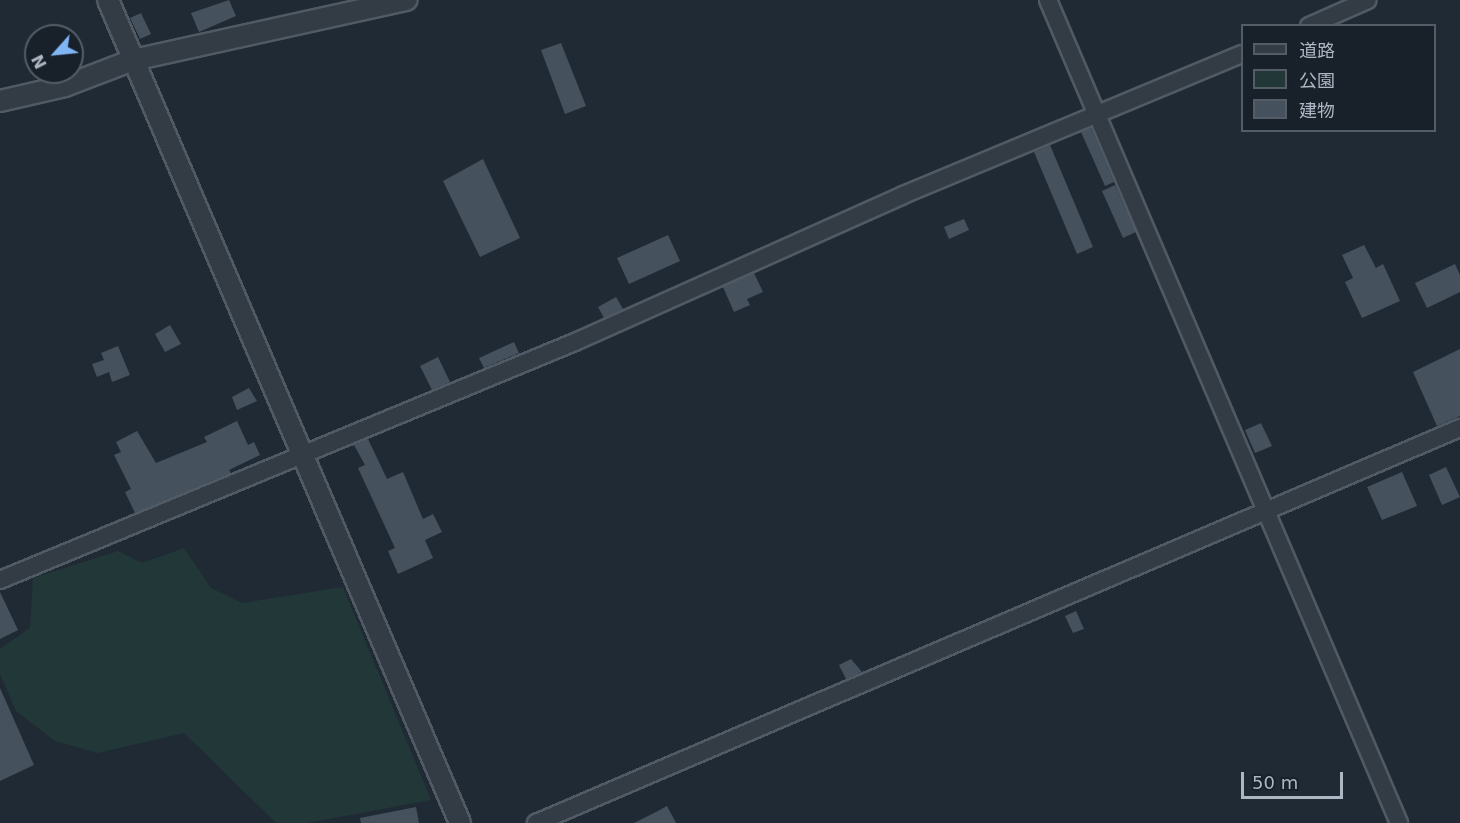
<!DOCTYPE html>
<meta charset="utf-8">
<style>
body{margin:0}
#map{position:relative;width:1460px;height:823px;overflow:hidden;background:#1f2a35;font-family:"DejaVu Sans","Noto Sans JP",sans-serif}
div>[style]{position:absolute}
.green>*{inset:0;background:#223737}
.building>*{inset:0;background:#46515e}
.roads{filter:drop-shadow(2px 0 #505a64) drop-shadow(-2px 0 #505a64) drop-shadow(0 2px #505a64) drop-shadow(0 -2px #505a64)}
.minor>*{height:16px;margin:-8px;padding:0 8px;transform-origin:8px;border-radius:8px;background:#333c45}
.tertiary>*{height:20px;margin:-10px;padding:0 10px;transform-origin:10px;border-radius:10px;background:#333c45}
span{translate:-50% -50%;white-space:nowrap;text-align:center;line-height:1.15;-webkit-text-stroke:5px #18212a;paint-order:stroke}
.legend{position:absolute;left:1241px;top:24px;width:195px;height:108px;box-sizing:border-box;background:#18212a;border:2px solid #545d67;margin:0;padding:8px 10px;list-style:none;font-size:18px;color:#adb7c3}
.legend li{display:flex;align-items:center;gap:12px;height:30px}
.legend b{width:30px;border:2px solid #545d67}
.north{position:absolute;left:24px;top:24px;width:60px;height:60px;box-sizing:border-box;background:#18212a;border:2px solid #545d67;border-radius:50%;rotate:243deg;font-size:16px;font-weight:700;line-height:24px;text-align:center;color:#adb7c3}
.north::after{content:'';display:block;margin:auto;width:21px;height:27px;background:#80b6f4;clip-path:polygon(50% 0,100% 100%,50% 72%,0 100%)}
.scale{position:absolute;left:1241px;top:772px;width:102px;height:27px;box-sizing:border-box;border:3px solid #adb7c3;border-top:0;padding-left:8px;font-size:18px;line-height:21px;white-space:nowrap;color:#adb7c3;-webkit-text-stroke:4px #18212a;paint-order:stroke}
</style>
<div id="map">
<div class="green">
<i style="clip-path:polygon(184px 548px,211px 588px,242px 603px,343px 587px,431px 800px,307px 823px,276px 823px,184px 733px,98px 753px,55px 741px,16px 711px,0 674px,0 649px,30px 628px,33px 578px,118px 551px,142px 563px)"></i>
</div>
<div class="building">
<i style="clip-path:polygon(229px 0,236px 16px,199px 32px,191px 13px)"></i>
<i style="clip-path:polygon(141px 13px,151px 34px,140px 39px,130px 18px)"></i>
<i style="clip-path:polygon(561px 43px,586px 106px,565px 114px,541px 50px)"></i>
<i style="clip-path:polygon(1091px 128px,1114px 182px,1105px 186px,1081px 132px)"></i>
<i style="clip-path:polygon(1050px 145px,1093px 247px,1077px 254px,1034px 152px)"></i>
<i style="clip-path:polygon(483px 159px,520px 238px,480px 257px,443px 181px)"></i>
<i style="clip-path:polygon(1115px 185px,1136px 232px,1123px 238px,1102px 191px)"></i>
<i style="clip-path:polygon(964px 219px,969px 230px,949px 239px,944px 227px)"></i>
<i style="clip-path:polygon(668px 235px,680px 261px,629px 284px,617px 258px)"></i>
<i style="clip-path:polygon(1364px 245px,1376px 268px,1383px 264px,1400px 301px,1362px 318px,1345px 282px,1353px 278px,1342px 255px)"></i>
<i style="clip-path:polygon(1455px 264px,1460px 275px,1460px 292px,1427px 308px,1415px 283px)"></i>
<i style="clip-path:polygon(754px 273px,763px 292px,747px 299px,750px 305px,734px 312px,723px 287px)"></i>
<i style="clip-path:polygon(616px 297px,623px 309px,604px 318px,598px 307px)"></i>
<i style="clip-path:polygon(170px 325px,181px 344px,165px 352px,155px 334px)"></i>
<i style="clip-path:polygon(514px 342px,519px 353px,484px 368px,479px 358px)"></i>
<i style="clip-path:polygon(118px 346px,130px 375px,112px 382px,109px 372px,97px 377px,92px 364px,104px 360px,101px 353px)"></i>
<i style="clip-path:polygon(1460px 349px,1460px 416px,1437px 426px,1413px 372px)"></i>
<i style="clip-path:polygon(438px 357px,450px 382px,432px 390px,420px 366px)"></i>
<i style="clip-path:polygon(249px 388px,257px 401px,237px 410px,232px 397px)"></i>
<i style="clip-path:polygon(237px 421px,248px 445px,254px 442px,260px 455px,229px 470px,231px 473px,135px 513px,125px 492px,131px 489px,114px 455px,121px 452px,116px 442px,137px 431px,156px 463px,207px 442px,204px 437px)"></i>
<i style="clip-path:polygon(1261px 423px,1272px 446px,1255px 453px,1245px 430px)"></i>
<i style="clip-path:polygon(368px 439px,387px 479px,403px 472px,423px 519px,433px 514px,442px 532px,425px 540px,433px 558px,398px 574px,388px 551px,395px 548px,358px 468px,365px 465px,354px 445px)"></i>
<i style="clip-path:polygon(1446px 467px,1460px 497px,1442px 505px,1429px 475px)"></i>
<i style="clip-path:polygon(1402px 472px,1417px 506px,1382px 520px,1367px 487px)"></i>
<i style="clip-path:polygon(0 592px,18px 630px,0 639px)"></i>
<i style="clip-path:polygon(1076px 611px,1084px 629px,1073px 633px,1065px 616px)"></i>
<i style="clip-path:polygon(851px 659px,862px 672px,846px 679px,839px 665px)"></i>
<i style="clip-path:polygon(0 688px,34px 765px,0 781px)"></i>
<i style="clip-path:polygon(667px 806px,676px 823px,634px 823px,656px 812px)"></i>
<i style="clip-path:polygon(416px 807px,419px 823px,361px 823px,360px 818px)"></i>
</div>
<div class="roads">
<div class="minor">
<i style="left:1048px;top:0;width:895px;rotate:66.9deg"></i>
<i style="left:1309px;top:26px;width:64px;rotate:-23.8deg"></i>
<i style="left:0;top:580px;width:622px;rotate:-22.49deg"></i>
<i style="left:575px;top:342px;width:359px;rotate:-24.1deg"></i>
<i style="left:903px;top:195px;width:367px;rotate:-22.6deg"></i>
<i style="left:536px;top:823px;width:1005px;rotate:-23.15deg"></i>
</div>
<div class="tertiary">
<i style="left:108px;top:0;width:895px;rotate:66.84deg"></i>
<i style="left:0;top:101px;width:67px;rotate:-13deg"></i>
<i style="left:65px;top:86px;width:73px;rotate:-20.9deg"></i>
<i style="left:133px;top:60px;width:280px;rotate:-12.4deg"></i>
</div>
</div>
<ul class="legend">
<li><b style="height:8px;background:#333c45"></b>道路</li>
<li><b style="height:16px;background:#223737"></b>公園</li>
<li><b style="height:16px;background:#46515e"></b>建物</li>
</ul>
<div class="north">N</div>
<div class="scale">50 m</div>
</div>
